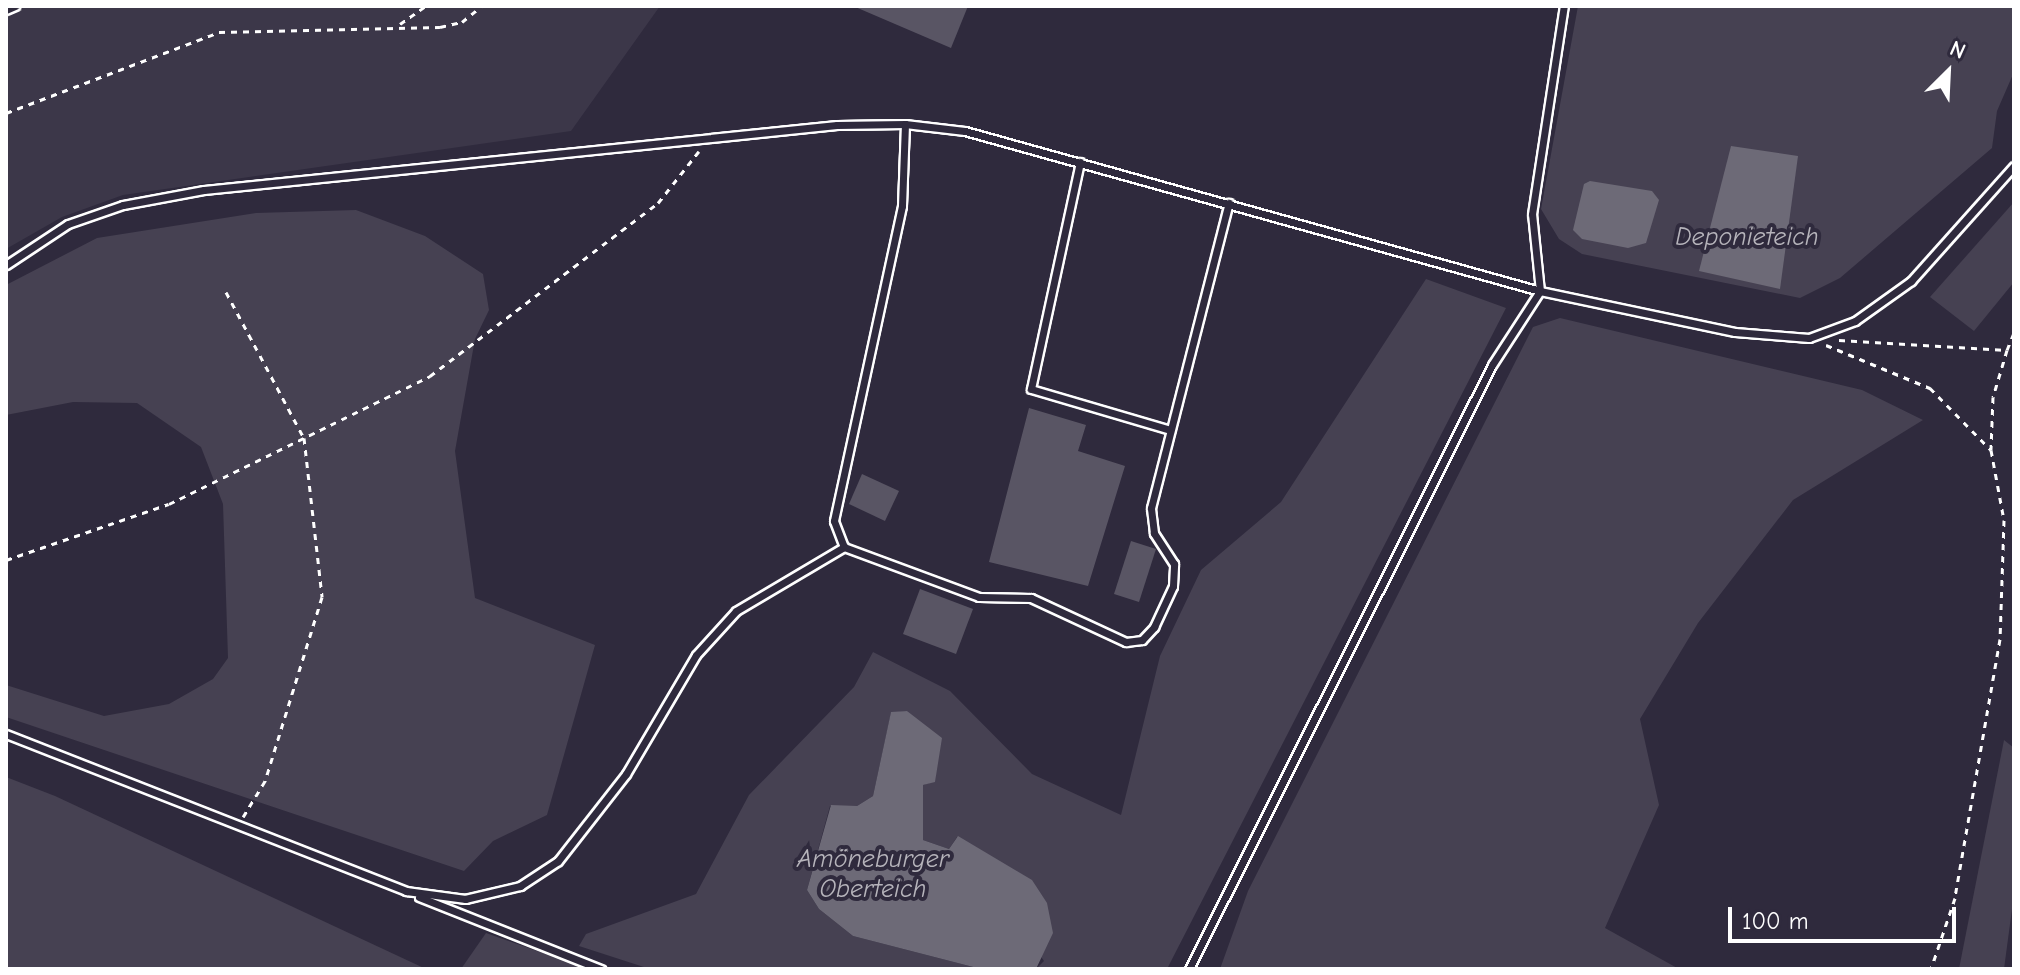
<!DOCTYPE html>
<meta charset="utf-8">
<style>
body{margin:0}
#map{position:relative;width:2020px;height:975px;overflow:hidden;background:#2f2a3d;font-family:"Comic Neue",sans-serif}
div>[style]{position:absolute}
.built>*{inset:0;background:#3c3749}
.green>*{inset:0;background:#464152}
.water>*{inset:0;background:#6d6a77}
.building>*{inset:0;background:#595564}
.path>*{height:3px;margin-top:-1.5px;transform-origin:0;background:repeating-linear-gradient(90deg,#fff 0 6px,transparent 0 12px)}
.roads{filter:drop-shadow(2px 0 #fff) drop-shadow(-2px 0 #fff) drop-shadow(0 2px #fff) drop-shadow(0 -2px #fff)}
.service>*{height:7px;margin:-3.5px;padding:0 3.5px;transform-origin:3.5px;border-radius:3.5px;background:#2f2a3d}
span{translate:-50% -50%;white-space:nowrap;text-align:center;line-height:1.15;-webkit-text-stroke:8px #2f2a3d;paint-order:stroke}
.water-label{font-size:26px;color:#b6b4bb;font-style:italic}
.frame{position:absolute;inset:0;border:8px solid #fff;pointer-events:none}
.north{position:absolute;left:1908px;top:32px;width:80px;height:80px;-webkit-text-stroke:6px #2f2a3d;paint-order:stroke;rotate:24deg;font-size:22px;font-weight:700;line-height:32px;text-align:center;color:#fff}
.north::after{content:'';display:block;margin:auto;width:28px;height:36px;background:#fff;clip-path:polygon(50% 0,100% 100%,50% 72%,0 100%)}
.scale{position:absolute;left:1728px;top:907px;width:228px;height:36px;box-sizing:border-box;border:4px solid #fff;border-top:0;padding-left:10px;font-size:24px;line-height:28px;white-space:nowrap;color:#fff;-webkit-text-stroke:6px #2f2a3d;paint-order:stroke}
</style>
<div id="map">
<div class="built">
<i style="clip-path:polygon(6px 6px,660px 6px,571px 131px,123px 195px,62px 217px,6px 249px)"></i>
</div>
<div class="green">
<i style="clip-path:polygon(1578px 6px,2014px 6px,2014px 72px,1997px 111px,1992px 148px,1840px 278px,1800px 298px,1582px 254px,1559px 239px,1541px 209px)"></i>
<i style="clip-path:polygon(2014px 202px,2014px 282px,1974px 331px,1930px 297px)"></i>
<i style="clip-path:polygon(356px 210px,425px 236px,483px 274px,489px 310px,475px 339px,455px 451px,475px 598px,595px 645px,547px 815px,493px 841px,464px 871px,6px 717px,6px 685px,104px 716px,169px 704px,213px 679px,228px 658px,223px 504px,201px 447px,137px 403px,73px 402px,6px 415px,6px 285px,97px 238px,256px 213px)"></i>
<i style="clip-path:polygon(1426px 279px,1506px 308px,1167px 969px,1036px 969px,1044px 961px,957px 837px,949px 849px,923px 840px,923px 785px,935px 781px,936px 766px,907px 711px,891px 713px,873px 796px,857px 806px,830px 806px,807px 890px,819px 909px,853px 936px,981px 969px,650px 969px,579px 946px,586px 934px,696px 894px,749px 795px,854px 687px,873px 652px,950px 691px,1032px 774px,1121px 815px,1160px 656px,1201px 570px,1281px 502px)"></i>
<i style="clip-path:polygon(1560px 318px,1862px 390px,1923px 420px,1793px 500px,1698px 623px,1640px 719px,1659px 805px,1605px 928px,1679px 969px,1220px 969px,1248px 891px,1533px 327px)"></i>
<i style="clip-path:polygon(2004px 740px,2014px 748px,2014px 894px,2004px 969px,1959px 969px)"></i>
<i style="clip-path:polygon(6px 777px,55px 796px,426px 969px,6px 969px)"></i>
<i style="clip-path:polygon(486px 933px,589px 969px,461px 969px)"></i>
</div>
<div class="water">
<i style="clip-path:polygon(1731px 146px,1798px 156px,1780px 289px,1699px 271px)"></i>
<i style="clip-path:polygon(1590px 181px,1652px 191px,1659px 200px,1646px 243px,1628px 248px,1582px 239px,1573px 230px,1584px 184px)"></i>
<i style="clip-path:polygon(907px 711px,942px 738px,935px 782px,923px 785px,923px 840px,949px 849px,958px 836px,1032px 880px,1047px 903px,1053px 933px,1036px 969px,981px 969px,853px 936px,819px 909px,807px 890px,831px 805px,857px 806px,873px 796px,891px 712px)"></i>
</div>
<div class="building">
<i style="clip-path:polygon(853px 6px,968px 6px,951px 48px)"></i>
<i style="clip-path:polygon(1029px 408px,1086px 425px,1078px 451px,1125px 466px,1088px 586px,989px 562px)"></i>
<i style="clip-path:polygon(862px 474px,899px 491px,885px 521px,849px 504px)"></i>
<i style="clip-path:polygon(1131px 541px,1156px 549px,1139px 602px,1114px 594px)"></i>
<i style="clip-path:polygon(920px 589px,973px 609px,956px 654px,903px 634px)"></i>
</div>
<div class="path">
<i style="left:400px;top:24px;width:32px;rotate:-35deg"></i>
<i style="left:6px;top:113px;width:228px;rotate:-20.8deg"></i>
<i style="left:219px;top:32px;width:221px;rotate:-1.3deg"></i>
<i style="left:440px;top:27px;width:23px;rotate:-13deg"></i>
<i style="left:462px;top:22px;width:26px;rotate:-39deg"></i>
<i style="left:226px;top:292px;width:166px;rotate:61.9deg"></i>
<i style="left:304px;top:438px;width:160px;rotate:83.5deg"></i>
<i style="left:322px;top:597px;width:193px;rotate:107.2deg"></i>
<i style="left:265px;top:781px;width:42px;rotate:121.4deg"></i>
<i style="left:1839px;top:340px;width:168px;rotate:3.4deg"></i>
<i style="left:2007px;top:350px;width:49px;rotate:106.6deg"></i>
<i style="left:1993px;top:397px;width:53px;rotate:92.2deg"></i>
<i style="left:1991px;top:450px;width:71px;rotate:79.5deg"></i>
<i style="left:2004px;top:520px;width:119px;rotate:91.9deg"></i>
<i style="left:2000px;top:639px;width:263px;rotate:99.9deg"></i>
<i style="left:1955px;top:898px;width:75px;rotate:108.7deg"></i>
<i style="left:1826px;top:345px;width:113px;rotate:22.5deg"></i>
<i style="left:1930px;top:388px;width:87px;rotate:45.5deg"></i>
<i style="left:2007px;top:350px;width:18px;rotate:-68deg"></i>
<i style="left:6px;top:560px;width:172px;rotate:-19deg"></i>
<i style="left:169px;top:504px;width:291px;rotate:-26.1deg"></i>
<i style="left:430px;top:376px;width:286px;rotate:-37.2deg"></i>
<i style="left:658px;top:203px;width:66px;rotate:-51.7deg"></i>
</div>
<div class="roads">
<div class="service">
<i style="left:6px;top:10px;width:10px;rotate:-24deg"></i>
<i style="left:905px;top:124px;width:82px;rotate:92.1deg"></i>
<i style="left:902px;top:206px;width:322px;rotate:102.2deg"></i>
<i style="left:834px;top:521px;width:28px;rotate:69deg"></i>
<i style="left:844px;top:547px;width:144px;rotate:20.3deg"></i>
<i style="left:979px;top:597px;width:52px;rotate:1.1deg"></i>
<i style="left:1031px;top:598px;width:105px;rotate:24.9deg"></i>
<i style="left:1126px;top:642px;width:16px;rotate:-7deg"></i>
<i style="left:1142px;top:640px;width:18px;rotate:-47deg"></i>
<i style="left:1154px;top:627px;width:45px;rotate:-65.1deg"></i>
<i style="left:1173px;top:586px;width:22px;rotate:-87deg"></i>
<i style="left:1174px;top:564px;width:37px;rotate:-123deg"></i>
<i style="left:1154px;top:533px;width:25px;rotate:-97deg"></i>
<i style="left:1151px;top:508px;width:315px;rotate:-75.7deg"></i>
<i style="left:1080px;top:162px;width:232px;rotate:102.2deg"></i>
<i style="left:1031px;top:389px;width:145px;rotate:16.4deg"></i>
<i style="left:6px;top:265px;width:74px;rotate:-33.5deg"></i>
<i style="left:68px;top:224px;width:58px;rotate:-19.1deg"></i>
<i style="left:123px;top:205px;width:82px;rotate:-10.5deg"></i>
<i style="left:204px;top:190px;width:636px;rotate:-5.86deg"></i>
<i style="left:837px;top:125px;width:68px;rotate:-0.8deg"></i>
<i style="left:905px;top:124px;width:60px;rotate:6.7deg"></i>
<i style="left:965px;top:131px;width:597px;rotate:15.55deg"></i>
<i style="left:1540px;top:291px;width:199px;rotate:11.9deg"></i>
<i style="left:1735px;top:332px;width:74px;rotate:4.6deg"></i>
<i style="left:1809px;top:338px;width:49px;rotate:-20.3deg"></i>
<i style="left:1855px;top:321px;width:69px;rotate:-35.5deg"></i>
<i style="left:1911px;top:281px;width:154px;rotate:-48.2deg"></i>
<i style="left:6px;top:734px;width:430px;rotate:21.4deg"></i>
<i style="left:406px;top:891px;width:60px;rotate:7.7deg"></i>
<i style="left:465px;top:899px;width:57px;rotate:-13.3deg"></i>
<i style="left:520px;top:886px;width:45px;rotate:-33.3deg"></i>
<i style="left:558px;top:861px;width:110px;rotate:-52deg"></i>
<i style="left:626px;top:774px;width:138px;rotate:-59.5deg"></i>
<i style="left:696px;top:655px;width:59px;rotate:-47.7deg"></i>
<i style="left:736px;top:611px;width:126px;rotate:-30.7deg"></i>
<i style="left:419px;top:897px;width:196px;rotate:21.6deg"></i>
<i style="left:1189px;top:969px;width:676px;rotate:-63.36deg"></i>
<i style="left:1492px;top:365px;width:88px;rotate:-57deg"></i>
<i style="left:1540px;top:291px;width:77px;rotate:-95.9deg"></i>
<i style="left:1532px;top:214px;width:210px;rotate:-81.3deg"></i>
</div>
</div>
<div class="water-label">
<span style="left:1747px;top:238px">Deponieteich</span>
<span style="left:873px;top:875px">Amöneburger<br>Oberteich</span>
</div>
<div class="frame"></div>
<div class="north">N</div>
<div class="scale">100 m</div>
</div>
